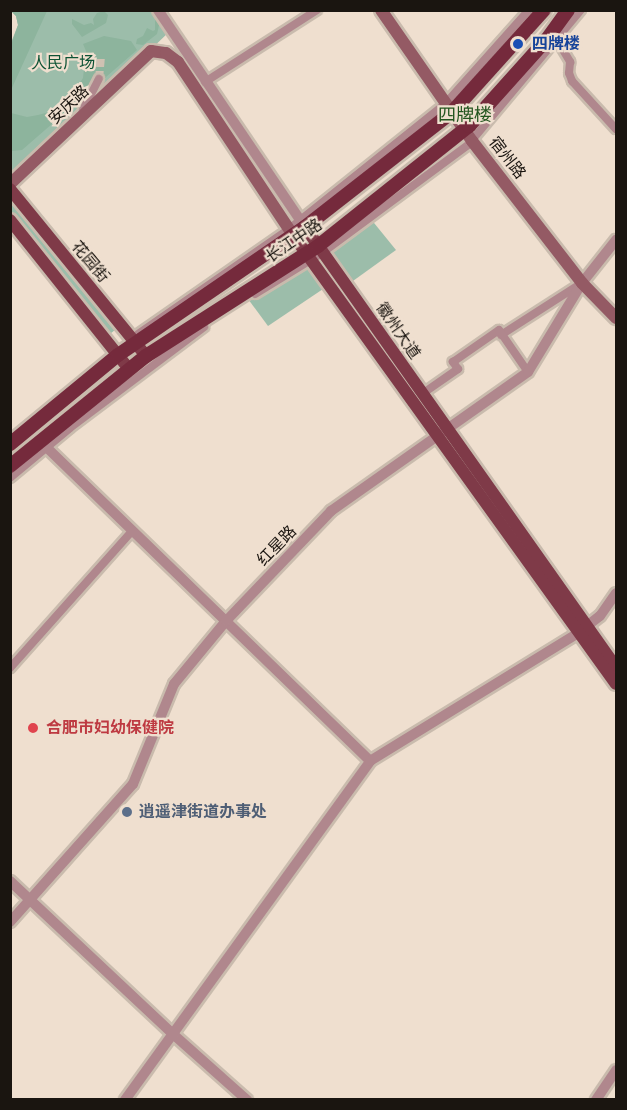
<!DOCTYPE html>
<meta charset="utf-8">
<style>
body{margin:0}
#map{position:relative;width:627px;height:1110px;overflow:hidden;background:#efdfcf;font-family:Helvetica,"Noto Sans SC",sans-serif}
div>[style]{position:absolute}
.green>*{inset:0;background:#9cbdaa}
.forest>*{inset:0;background:#8db49d}
.minor-tunnel>*{height:8px;margin-top:-4px;transform-origin:0;background:repeating-linear-gradient(90deg,#cfc1b2 0 8px,transparent 0 12px)}
.roads{filter:drop-shadow(2px 0 #c9bbad) drop-shadow(-2px 0 #c9bbad) drop-shadow(0 2px #c9bbad) drop-shadow(0 -2px #c9bbad)}
.minor>*{height:8px;margin:-4px;padding:0 4px;transform-origin:4px;border-radius:4px;background:#b0878d}
.tertiary>*{height:10px;margin:-5px;padding:0 5px;transform-origin:5px;border-radius:5px;background:#b0878d}
.secondary>*{height:12px;margin:-6px;padding:0 6px;transform-origin:6px;border-radius:6px;background:#945a64}
.primary>*{height:12px;margin:-6px;padding:0 6px;transform-origin:6px;border-radius:6px;background:#7f3a48}
.trunk>*{height:14px;margin:-7px;padding:0 7px;transform-origin:7px;border-radius:7px;background:#752a3c}
.dots>*{width:16px;height:16px;translate:-50% -50%;box-sizing:border-box;border:3px solid #efdfcf;border-radius:50%}
span{translate:-50% -50%;white-space:nowrap;text-align:center;line-height:1.15;-webkit-text-stroke:4.5px #efdfcf;paint-order:stroke}
.transit-label{font-size:16px;color:#164399;font-weight:700}
.left{translate:0 -50%;text-align:left}
.park-label{font-size:16px;color:#0d5335}
.street-label{font-size:16px;color:#1a1510}
.health-label{font-size:16px;color:#be3a42;font-weight:700}
.service-label{font-size:16px;color:#4e5e75;font-weight:700}
.neighbourhood-label{font-size:18px;color:#23551f}
.frame{position:absolute;inset:0;border:12px solid #1a1510;pointer-events:none}
</style>
<div id="map">
<div class="green">
<i style="clip-path:polygon(11px 11px,158px 11px,170px 31px,11px 184px,10px 45px,18px 25px,16px 16px)"></i>
<i style="clip-path:polygon(10px 202px,115px 330px,106px 337px,11px 216px)"></i>
<i style="clip-path:polygon(370px 218px,396px 250px,346px 286px,322px 253px)"></i>
<i style="clip-path:polygon(310px 259px,329px 285px,268px 326px,248px 299px)"></i>
</div>
<div class="forest">
<i style="clip-path:polygon(11px 11px,47px 11px,11px 90px,11px 45px,18px 25px,16px 16px)"></i>
<i style="clip-path:polygon(104px 11px,108px 15px,106px 23px,82px 37px,72px 24px,72px 19px,84px 25px,91px 23px,94px 25px,93px 19px,97px 13px)"></i>
<i style="clip-path:polygon(155px 12px,161px 17px,157px 34px,143px 45px,136px 44px,137px 39px,143px 36px,147px 28px,153px 31px,155px 30px)"></i>
<i style="clip-path:polygon(104px 36px,131px 41px,137px 50px,22px 150px,11px 151px,11px 113px,27px 117px,38px 115px,53px 111px,69px 99px,83px 78px,86px 51px,83px 44px)"></i>
</div>
<div class="minor-tunnel">
<i style="left:99px;top:79px;width:23px;rotate:-85deg"></i>
</div>
<div class="roads">
<div class="minor">
<i style="left:557px;top:40px;width:26px;rotate:59deg"></i>
<i style="left:570px;top:62px;width:11px;rotate:95deg"></i>
<i style="left:569px;top:73px;width:9px;rotate:69deg"></i>
<i style="left:572px;top:81px;width:65px;rotate:47.5deg"></i>
<i style="left:205px;top:82px;width:133px;rotate:-32.7deg"></i>
<i style="left:83px;top:110px;width:35px;rotate:-63deg"></i>
<i style="left:255px;top:294px;width:79px;rotate:-31.5deg"></i>
<i style="left:322px;top:253px;width:182px;rotate:-36.5deg"></i>
<i style="left:468px;top:145px;width:176px;rotate:-50.1deg"></i>
<i style="left:138px;top:334px;width:184px;rotate:-34.8deg"></i>
<i style="left:289px;top:229px;width:201px;rotate:-38.7deg"></i>
<i style="left:446px;top:103px;width:125px;rotate:-48.3deg"></i>
<i style="left:501px;top:335px;width:96px;rotate:-32.7deg"></i>
<i style="left:422px;top:394px;width:44px;rotate:-34.8deg"></i>
<i style="left:458px;top:369px;width:9px;rotate:-126deg"></i>
<i style="left:453px;top:362px;width:56px;rotate:-34.8deg"></i>
<i style="left:499px;top:330px;width:51px;rotate:55.4deg"></i>
<i style="left:10px;top:478px;width:78px;rotate:-39.8deg"></i>
<i style="left:70px;top:428px;width:168px;rotate:-37deg"></i>
<i style="left:10px;top:668px;width:183px;rotate:-48.3deg"></i>
</div>
<div class="tertiary">
<i style="left:158px;top:10px;width:262px;rotate:55.9deg"></i>
<i style="left:40px;top:441px;width:460px;rotate:44.1deg"></i>
<i style="left:10px;top:881px;width:224px;rotate:43.2deg"></i>
<i style="left:173px;top:1034px;width:99px;rotate:41.7deg"></i>
<i style="left:10px;top:922px;width:185px;rotate:-48.3deg"></i>
<i style="left:133px;top:784px;width:108px;rotate:-67.7deg"></i>
<i style="left:174px;top:684px;width:82px;rotate:-50.5deg"></i>
<i style="left:226px;top:621px;width:152px;rotate:-46.3deg"></i>
<i style="left:331px;top:511px;width:241px;rotate:-35.2deg"></i>
<i style="left:528px;top:372px;width:104px;rotate:-58.8deg"></i>
<i style="left:582px;top:283px;width:55px;rotate:-51.7deg"></i>
<i style="left:125px;top:1100px;width:418px;rotate:-54.1deg"></i>
<i style="left:370px;top:761px;width:244px;rotate:-31.6deg"></i>
<i style="left:578px;top:633px;width:28px;rotate:-38deg"></i>
<i style="left:600px;top:616px;width:28px;rotate:-55deg"></i>
<i style="left:596px;top:1100px;width:36px;rotate:-56deg"></i>
</div>
<div class="secondary">
<i style="left:381px;top:10px;width:160px;rotate:55.2deg"></i>
<i style="left:472px;top:141px;width:180px;rotate:52.2deg"></i>
<i style="left:582px;top:283px;width:49px;rotate:45.8deg"></i>
<i style="left:10px;top:184px;width:194px;rotate:-43.3deg"></i>
<i style="left:151px;top:51px;width:15px;rotate:8deg"></i>
<i style="left:166px;top:53px;width:15px;rotate:37deg"></i>
<i style="left:178px;top:62px;width:208px;rotate:56.4deg"></i>
</div>
<div class="primary">
<i style="left:10px;top:189px;width:215px;rotate:50.8deg"></i>
<i style="left:10px;top:220px;width:191px;rotate:51.4deg"></i>
<i style="left:305px;top:227px;width:539px;rotate:54.75deg"></i>
<i style="left:293px;top:235px;width:553px;rotate:54.27deg"></i>
</div>
<div class="trunk">
<i style="left:10px;top:444px;width:140px;rotate:-39.5deg"></i>
<i style="left:118px;top:355px;width:227px;rotate:-34.4deg"></i>
<i style="left:305px;top:227px;width:187px;rotate:-38deg"></i>
<i style="left:452px;top:112px;width:137px;rotate:-48deg"></i>
<i style="left:10px;top:466px;width:175px;rotate:-39deg"></i>
<i style="left:146px;top:356px;width:204px;rotate:-32.6deg"></i>
<i style="left:318px;top:246px;width:193px;rotate:-38.5deg"></i>
<i style="left:469px;top:126px;width:117px;rotate:-48.1deg"></i>
<i style="left:547px;top:39px;width:36px;rotate:-54deg"></i>
</div>
</div>
<div class="dots">
<i style="left:518px;top:44px;background:#1a4fb4"></i>
<i style="left:33px;top:728px;background:#e0444e"></i>
<i style="left:127px;top:812px;background:#5c6f8a"></i>
</div>
<div class="transit-label">
<span class="left" style="left:532px;top:44px">四牌楼</span>
</div>
<div class="park-label">
<span style="left:63px;top:63px">人民广场</span>
</div>
<div class="street-label">
<span style="left:69px;top:105px;rotate:-43deg">安庆路</span>
<span style="left:507px;top:158px;rotate:52deg">宿州路</span>
<span style="left:294px;top:241px;rotate:-34deg">长江中路</span>
<span style="left:90px;top:262px;rotate:50deg">花园街</span>
<span style="left:398px;top:331px;rotate:55deg">徽州大道</span>
<span style="left:277px;top:546px;rotate:-46deg">红星路</span>
</div>
<div class="health-label">
<span class="left" style="left:46px;top:728px">合肥市妇幼保健院</span>
</div>
<div class="service-label">
<span class="left" style="left:139px;top:812px">逍遥津街道办事处</span>
</div>
<div class="neighbourhood-label">
<span style="left:465px;top:115px">四牌楼</span>
</div>
<div class="frame"></div>
</div>
